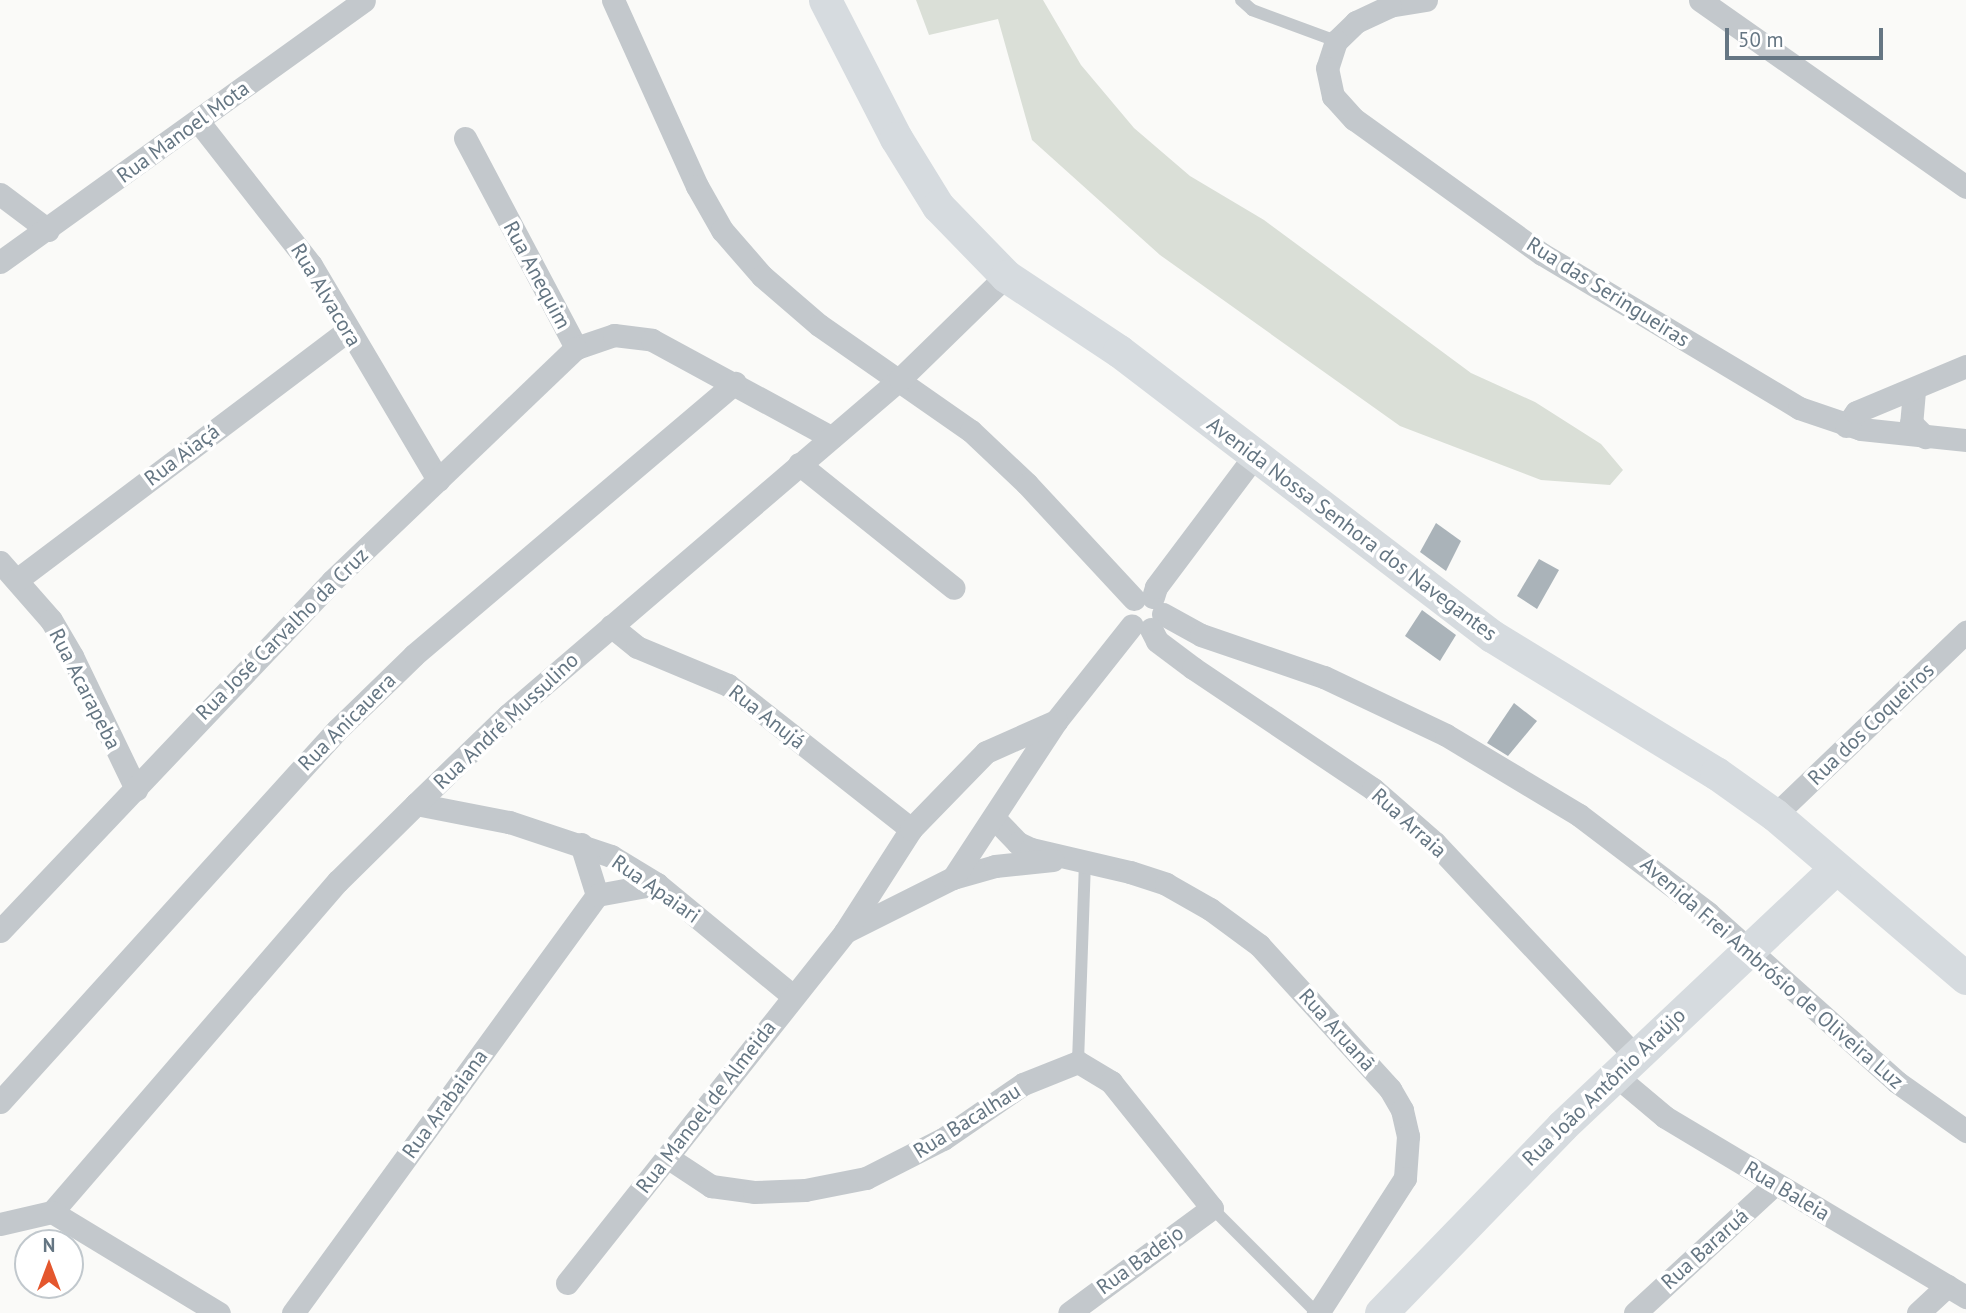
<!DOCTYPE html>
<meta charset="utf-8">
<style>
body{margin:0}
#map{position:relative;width:1966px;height:1313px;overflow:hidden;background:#fafaf8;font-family:"PT Sans",sans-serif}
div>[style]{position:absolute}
.green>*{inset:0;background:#dadfd7}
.building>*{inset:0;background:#aab3b9}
.lane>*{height:12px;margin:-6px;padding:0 6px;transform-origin:6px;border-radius:6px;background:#c3c8cc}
.street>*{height:23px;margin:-11.5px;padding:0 11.5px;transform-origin:11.5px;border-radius:11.5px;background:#c3c8cc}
.secondary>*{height:33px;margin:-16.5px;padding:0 16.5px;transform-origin:16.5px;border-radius:16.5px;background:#d6dbdf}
span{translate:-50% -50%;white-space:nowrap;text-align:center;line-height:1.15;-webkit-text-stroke:7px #fff;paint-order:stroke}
.street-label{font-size:21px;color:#657683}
.north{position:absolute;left:14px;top:1229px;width:70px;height:70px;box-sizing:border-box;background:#fff;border:2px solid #c1c8cd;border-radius:50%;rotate:0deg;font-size:19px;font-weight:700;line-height:28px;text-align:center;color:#657683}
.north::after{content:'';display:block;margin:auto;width:24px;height:32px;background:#e4572e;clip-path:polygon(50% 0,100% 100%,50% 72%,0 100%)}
.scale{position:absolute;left:1725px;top:28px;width:158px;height:32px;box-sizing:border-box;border:4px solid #657683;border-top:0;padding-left:9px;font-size:21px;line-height:24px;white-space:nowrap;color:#657683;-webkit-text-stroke:5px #fff;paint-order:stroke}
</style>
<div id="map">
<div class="green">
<i style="clip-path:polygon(916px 0,1043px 0,1081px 65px,1134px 128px,1190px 176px,1264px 220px,1471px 373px,1535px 402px,1601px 444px,1623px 470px,1610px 485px,1541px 480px,1400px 426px,1160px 255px,1032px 140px,998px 19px,929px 35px)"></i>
</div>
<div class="building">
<i style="clip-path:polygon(1436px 523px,1461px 541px,1446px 571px,1420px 552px)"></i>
<i style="clip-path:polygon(1539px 559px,1559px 570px,1537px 609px,1517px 596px)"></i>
<i style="clip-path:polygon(1422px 610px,1456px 635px,1440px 661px,1405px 636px)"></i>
<i style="clip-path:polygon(1514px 703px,1537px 721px,1508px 756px,1487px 743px)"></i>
</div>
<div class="lane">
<i style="left:1241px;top:0;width:15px;rotate:42deg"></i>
<i style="left:1252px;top:10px;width:90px;rotate:20.3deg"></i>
<i style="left:1078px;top:1062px;width:199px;rotate:-88deg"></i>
<i style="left:1212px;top:1208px;width:148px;rotate:45deg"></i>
</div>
<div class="street">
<i style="left:613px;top:0;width:204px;rotate:65.7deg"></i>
<i style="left:697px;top:186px;width:51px;rotate:60.4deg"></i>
<i style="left:722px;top:230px;width:61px;rotate:49deg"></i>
<i style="left:762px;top:276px;width:75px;rotate:40.7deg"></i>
<i style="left:819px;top:325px;width:185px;rotate:34.9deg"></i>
<i style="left:971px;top:431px;width:77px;rotate:43.4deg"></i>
<i style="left:1027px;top:484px;width:157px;rotate:47.1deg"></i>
<i style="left:1426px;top:0;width:36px;rotate:171deg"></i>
<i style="left:1390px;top:6px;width:38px;rotate:155deg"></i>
<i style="left:1356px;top:22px;width:28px;rotate:136deg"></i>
<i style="left:1336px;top:41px;width:28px;rotate:108deg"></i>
<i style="left:1327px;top:68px;width:29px;rotate:78deg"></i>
<i style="left:1333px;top:96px;width:31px;rotate:48deg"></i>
<i style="left:1354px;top:119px;width:231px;rotate:35.7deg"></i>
<i style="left:1542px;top:254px;width:300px;rotate:30.9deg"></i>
<i style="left:1799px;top:408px;width:65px;rotate:18.7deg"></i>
<i style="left:1861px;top:429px;width:106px;rotate:6deg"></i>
<i style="left:1700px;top:0;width:325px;rotate:35.1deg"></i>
<i style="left:198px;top:121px;width:183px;rotate:51.9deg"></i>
<i style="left:311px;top:265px;width:250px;rotate:59.4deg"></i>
<i style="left:465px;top:138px;width:238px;rotate:62.1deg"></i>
<i style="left:576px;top:348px;width:40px;rotate:-18.9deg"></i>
<i style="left:614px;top:335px;width:38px;rotate:7deg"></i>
<i style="left:652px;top:340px;width:204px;rotate:28.5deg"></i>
<i style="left:0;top:194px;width:60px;rotate:36.9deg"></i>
<i style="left:0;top:262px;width:448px;rotate:-35.7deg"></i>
<i style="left:1914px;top:391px;width:32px;rotate:95deg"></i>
<i style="left:1911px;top:423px;width:20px;rotate:45deg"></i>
<i style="left:1846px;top:426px;width:17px;rotate:-54deg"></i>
<i style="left:1856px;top:412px;width:119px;rotate:-22.7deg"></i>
<i style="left:799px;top:464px;width:198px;rotate:38.7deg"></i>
<i style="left:0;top:562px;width:77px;rotate:48.7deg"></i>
<i style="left:51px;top:620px;width:42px;rotate:59.7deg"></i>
<i style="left:72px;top:656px;width:148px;rotate:64.3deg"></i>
<i style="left:18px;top:579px;width:412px;rotate:-37deg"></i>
<i style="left:1153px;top:597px;width:10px;rotate:-73deg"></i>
<i style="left:1156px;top:587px;width:161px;rotate:-53.1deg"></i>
<i style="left:1163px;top:614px;width:43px;rotate:28.9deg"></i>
<i style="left:1201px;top:635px;width:130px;rotate:18.9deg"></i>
<i style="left:1324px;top:677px;width:135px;rotate:25.4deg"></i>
<i style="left:1446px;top:735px;width:155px;rotate:31deg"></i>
<i style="left:1579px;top:815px;width:162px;rotate:37.2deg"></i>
<i style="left:1708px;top:913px;width:254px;rotate:41.8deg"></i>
<i style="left:1897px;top:1082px;width:85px;rotate:35.4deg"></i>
<i style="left:611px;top:626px;width:33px;rotate:39deg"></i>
<i style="left:637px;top:647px;width:99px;rotate:22.7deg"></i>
<i style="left:728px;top:685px;width:233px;rotate:38.2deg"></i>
<i style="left:1151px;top:629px;width:13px;rotate:63deg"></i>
<i style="left:1157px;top:641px;width:45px;rotate:36.9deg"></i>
<i style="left:1193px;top:668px;width:217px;rotate:33.9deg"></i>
<i style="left:1373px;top:789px;width:82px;rotate:41.1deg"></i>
<i style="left:1435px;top:843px;width:292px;rotate:46.8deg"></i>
<i style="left:416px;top:804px;width:95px;rotate:11deg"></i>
<i style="left:509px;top:822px;width:108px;rotate:18.4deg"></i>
<i style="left:611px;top:856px;width:54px;rotate:31.3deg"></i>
<i style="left:657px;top:884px;width:176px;rotate:39.5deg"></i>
<i style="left:1775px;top:815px;width:265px;rotate:-43.8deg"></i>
<i style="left:994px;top:818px;width:35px;rotate:46deg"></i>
<i style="left:1018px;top:843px;width:14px;rotate:25deg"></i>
<i style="left:1031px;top:849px;width:102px;rotate:13.1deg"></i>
<i style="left:1130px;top:872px;width:38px;rotate:18deg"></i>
<i style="left:1166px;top:884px;width:51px;rotate:29.6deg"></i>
<i style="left:1210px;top:909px;width:61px;rotate:36.3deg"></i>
<i style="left:1259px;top:945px;width:195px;rotate:47.7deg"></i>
<i style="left:1390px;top:1089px;width:24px;rotate:60deg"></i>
<i style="left:1402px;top:1110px;width:27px;rotate:77deg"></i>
<i style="left:1408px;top:1136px;width:42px;rotate:94.1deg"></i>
<i style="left:1405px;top:1178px;width:161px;rotate:122.8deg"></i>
<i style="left:581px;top:844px;width:53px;rotate:72.6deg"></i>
<i style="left:953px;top:878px;width:44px;rotate:-15.9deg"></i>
<i style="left:995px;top:866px;width:58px;rotate:-5.9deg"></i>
<i style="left:0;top:931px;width:482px;rotate:-46.5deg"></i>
<i style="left:332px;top:581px;width:337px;rotate:-43.7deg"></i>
<i style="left:845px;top:932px;width:121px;rotate:-26.6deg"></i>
<i style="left:953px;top:878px;width:188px;rotate:-56.7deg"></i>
<i style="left:1056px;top:721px;width:122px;rotate:-51.6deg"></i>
<i style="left:1615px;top:1075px;width:65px;rotate:40deg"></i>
<i style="left:1665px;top:1117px;width:351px;rotate:30.9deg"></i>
<i style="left:0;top:1102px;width:502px;rotate:-47.83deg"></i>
<i style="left:337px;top:730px;width:107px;rotate:-44.2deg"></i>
<i style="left:414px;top:655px;width:421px;rotate:-40.3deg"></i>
<i style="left:667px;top:1157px;width:53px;rotate:33.4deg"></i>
<i style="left:711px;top:1186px;width:43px;rotate:7.9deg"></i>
<i style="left:754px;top:1192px;width:51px;rotate:-2.2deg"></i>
<i style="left:805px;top:1190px;width:62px;rotate:-11.1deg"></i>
<i style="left:866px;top:1178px;width:86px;rotate:-26.9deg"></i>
<i style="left:943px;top:1139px;width:97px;rotate:-34.5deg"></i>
<i style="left:1023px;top:1084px;width:59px;rotate:-21.8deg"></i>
<i style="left:1078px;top:1062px;width:39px;rotate:31deg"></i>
<i style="left:1111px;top:1082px;width:161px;rotate:51.3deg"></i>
<i style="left:1212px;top:1208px;width:177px;rotate:143.7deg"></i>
<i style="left:52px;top:1212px;width:437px;rotate:-49.2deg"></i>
<i style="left:338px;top:881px;width:110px;rotate:-44.6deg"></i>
<i style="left:416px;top:804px;width:128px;rotate:-44.1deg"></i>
<i style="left:508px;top:715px;width:516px;rotate:-40.6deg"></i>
<i style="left:900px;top:379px;width:148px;rotate:-44.2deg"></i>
<i style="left:0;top:1224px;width:53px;rotate:-13deg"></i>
<i style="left:52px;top:1212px;width:195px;rotate:31.2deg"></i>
<i style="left:567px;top:1283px;width:448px;rotate:-51.6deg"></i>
<i style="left:845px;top:932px;width:122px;rotate:-57.3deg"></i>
<i style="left:911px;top:829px;width:107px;rotate:-45.8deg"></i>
<i style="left:986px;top:752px;width:77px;rotate:-23.9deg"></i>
<i style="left:293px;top:1313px;width:517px;rotate:-53.97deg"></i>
<i style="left:597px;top:895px;width:61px;rotate:-10.4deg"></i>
<i style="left:1635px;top:1313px;width:190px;rotate:-42.7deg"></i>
<i style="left:1918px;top:1313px;width:40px;rotate:-43deg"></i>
</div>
<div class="secondary">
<i style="left:825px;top:0;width:155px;rotate:62.8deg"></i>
<i style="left:896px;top:138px;width:80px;rotate:58.3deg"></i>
<i style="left:938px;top:206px;width:98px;rotate:45.8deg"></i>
<i style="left:1006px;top:276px;width:136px;rotate:33.6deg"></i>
<i style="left:1119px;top:351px;width:469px;rotate:37.4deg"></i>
<i style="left:1492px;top:636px;width:263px;rotate:31.5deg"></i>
<i style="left:1716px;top:773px;width:72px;rotate:35.4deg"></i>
<i style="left:1775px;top:815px;width:251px;rotate:40.5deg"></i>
<i style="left:1381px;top:1313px;width:260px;rotate:-45.9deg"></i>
<i style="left:1562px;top:1126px;width:375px;rotate:-43.3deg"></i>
</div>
<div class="street-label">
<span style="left:183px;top:132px;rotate:-36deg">Rua Manoel Mota</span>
<span style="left:537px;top:275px;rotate:62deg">Rua Anequim</span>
<span style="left:1608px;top:292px;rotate:32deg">Rua das Seringueiras</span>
<span style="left:326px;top:295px;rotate:59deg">Rua Alvacora</span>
<span style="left:182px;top:455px;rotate:-37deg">Rua Aiaçá</span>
<span style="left:1352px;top:529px;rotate:37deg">Avenida Nossa Senhora dos Navegantes</span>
<span style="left:282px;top:634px;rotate:-45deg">Rua José Carvalho da Cruz</span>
<span style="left:85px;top:689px;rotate:63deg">Rua Acarapeba</span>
<span style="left:767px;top:717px;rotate:38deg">Rua Anujá</span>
<span style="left:506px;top:721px;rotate:-43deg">Rua André Mussulino</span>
<span style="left:347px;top:722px;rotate:-45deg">Rua Anicauera</span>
<span style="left:1871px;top:724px;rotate:-44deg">Rua dos Coqueiros</span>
<span style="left:1409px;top:823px;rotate:42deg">Rua Arraia</span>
<span style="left:656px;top:889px;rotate:35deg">Rua Apaiari</span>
<span style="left:1772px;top:973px;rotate:41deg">Avenida Frei Ambrósio de Oliveira Luz</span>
<span style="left:1337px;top:1030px;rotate:48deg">Rua Aruanã</span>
<span style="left:1604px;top:1087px;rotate:-44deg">Rua João Antônio Araújo</span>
<span style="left:445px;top:1104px;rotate:-54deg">Rua Arabaiana</span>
<span style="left:706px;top:1107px;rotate:-52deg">Rua Manoel de Almeida</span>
<span style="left:967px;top:1121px;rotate:-32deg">Rua Bacalhau</span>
<span style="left:1787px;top:1191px;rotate:31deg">Rua Baleia</span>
<span style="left:1705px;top:1249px;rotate:-42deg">Rua Bararuá</span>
<span style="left:1140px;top:1260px;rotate:-36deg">Rua Badejo</span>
</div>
<div class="north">N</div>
<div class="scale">50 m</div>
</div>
